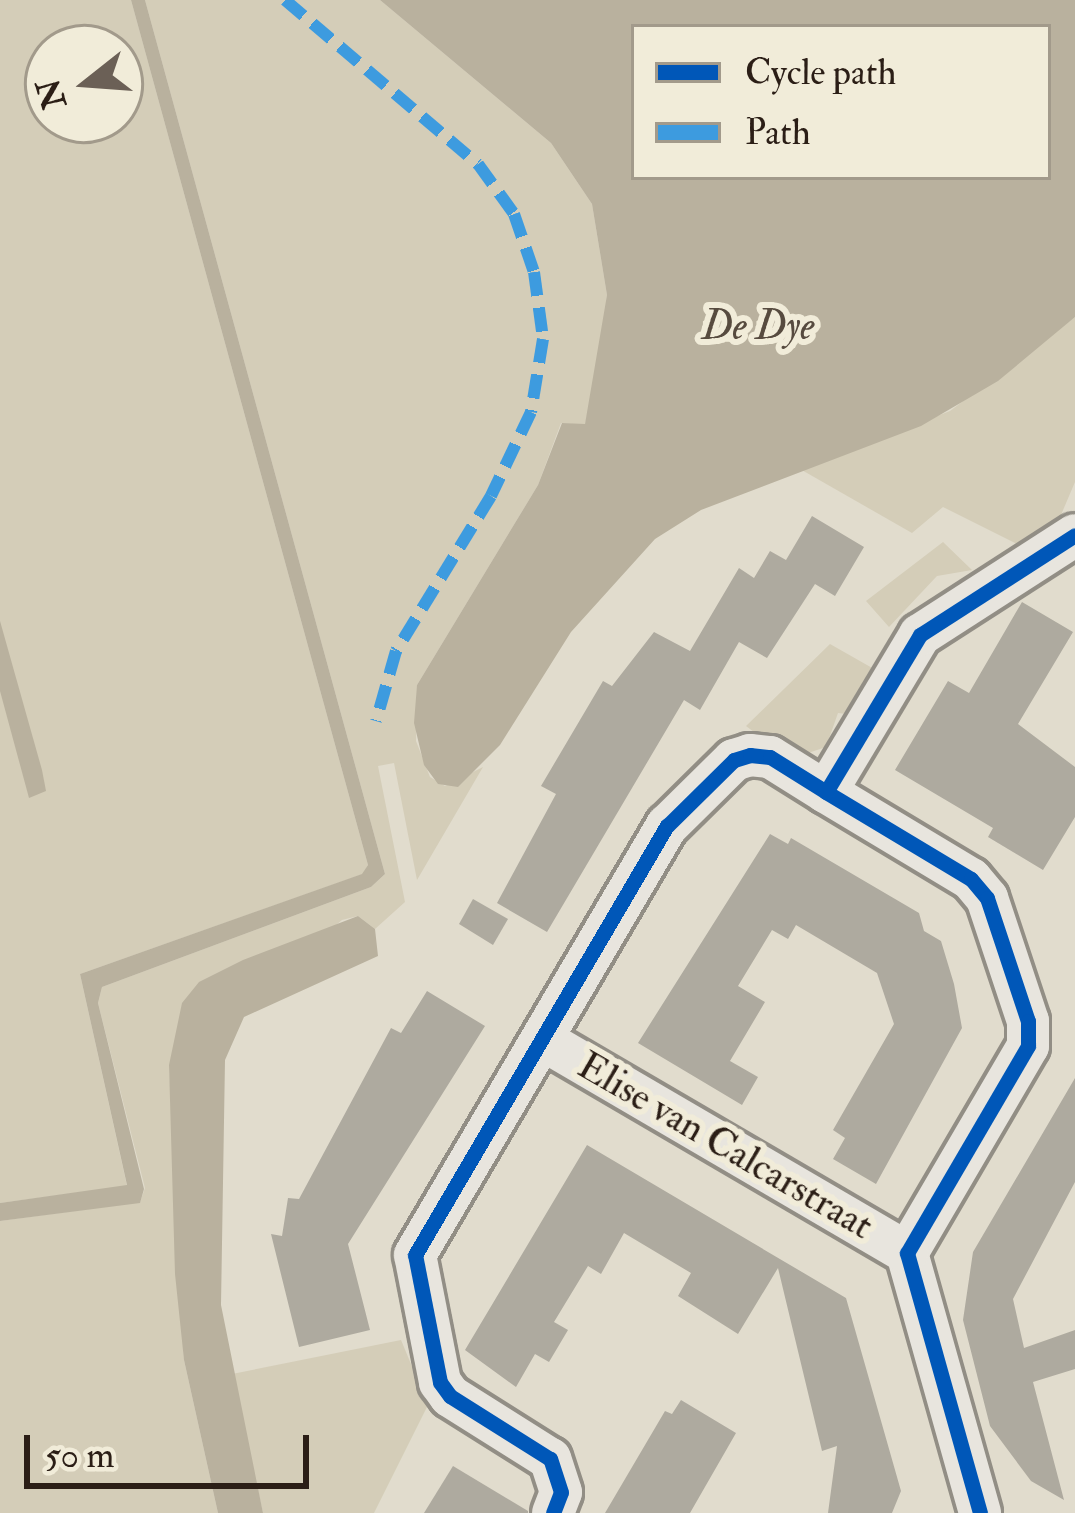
<!DOCTYPE html>
<style>
body{margin:0}
#map{position:relative;width:1075px;height:1513px;overflow:hidden;background:#e1dccd;font-family:"IM FELL Double Pica",serif}
div>[style]{position:absolute}
.green>*{inset:0;background:#d4cdb8}
.water>*{inset:0;background:#b9b19e}
.building>*{inset:0;background:#aeaa9f}
.roads{filter:drop-shadow(3px 0 #928e85) drop-shadow(-3px 0 #928e85) drop-shadow(0 3px #928e85) drop-shadow(0 -3px #928e85)}
.minor>*{height:42px;margin:-21px;padding:0 21px;transform-origin:21px;border-radius:21px;background:#e8e5de}
.quiet>*{height:12px;margin-top:-6px;transform-origin:0;background:repeating-linear-gradient(90deg,#3d9bdf 0 24px,transparent 0 36px)}
.cycleway>*{height:15px;margin:-7.5px;padding:0 7.5px;transform-origin:7.5px;border-radius:7.5px;background:#0057b8}
span{translate:-50% -50%;white-space:nowrap;text-align:center;line-height:1.15;-webkit-text-stroke:12px #f1ecd9;paint-order:stroke}
.street-label{font-size:39px;color:#2b1e16}
.water-label{font-size:42px;color:#574b3f;font-style:italic}
.legend{position:absolute;left:631px;top:24px;width:420px;height:156px;box-sizing:border-box;background:#f1ecd9;border:3px solid #a29a8b;margin:0;padding:15px 21px;list-style:none;font-size:36px;color:#2b1e16}
.legend li{display:flex;align-items:center;gap:24px;height:60px}
.legend b{width:60px;border:3px solid #a29a8b}
.north{position:absolute;left:24px;top:24px;width:120px;height:120px;box-sizing:border-box;background:#f1ecd9;border:3px solid #a29a8b;border-radius:50%;rotate:253deg;font-size:33px;font-weight:700;line-height:48px;text-align:center;color:#2b1e16}
.north::after{content:'';display:block;margin:auto;width:42px;height:54px;background:#6b6056;clip-path:polygon(50% 0,100% 100%,50% 72%,0 100%)}
.scale{position:absolute;left:24px;top:1435px;width:285px;height:54px;box-sizing:border-box;border:6px solid #2b1e16;border-top:0;padding-left:15px;font-size:36px;line-height:42px;white-space:nowrap;color:#2b1e16;-webkit-text-stroke:9px #f1ecd9;paint-order:stroke}
</style>
<div id="map">
<div class="green">
<i style="clip-path:polygon(evenodd,0 0,131px 0,368px 865px,363px 874px,80px 974px,127px 1186px,0 1203px,0 0,48px 48px,120px 48px,120px 120px,48px 120px,48px 48px)"></i>
<i style="clip-path:polygon(145px 0,380px 0,551px 143px,592px 204px,607px 295px,602px 348px,585px 425px,561px 423px,538px 485px,417px 685px,416px 741px,430px 777px,445px 786px,483px 767px,417px 880px,394px 763px,378px 766px,405px 902px,375px 929px,358px 916px,342px 920px,169px 1065px,184px 1360px,218px 1513px,0 1513px,0 1221px,140px 1202px,145px 1188px,98px 1003px,102px 987px,371px 887px,385px 874px)"></i>
<i style="clip-path:polygon(1075px 317px,1075px 482px,1055px 529px,1027px 549px,943px 507px,912px 533px,800px 469px,950px 411px)"></i>
<i style="clip-path:polygon(943px 542px,972px 570px,937px 576px,889px 627px,866px 601px)"></i>
<i style="clip-path:polygon(830px 644px,874px 669px,847px 714px,838px 713px,826px 747px,790px 759px,746px 726px)"></i>
<i style="clip-path:polygon(401px 1340px,428px 1405px,374px 1513px,263px 1513px,232px 1374px)"></i>
</div>
<div class="water">
<i style="clip-path:polygon(131px 0,145px 0,385px 874px,371px 887px,102px 987px,98px 1003px,144px 1189px,140px 1203px,0 1221px,0 1203px,127px 1185px,80px 974px,362px 874px,368px 865px)"></i>
<i style="clip-path:polygon(evenodd,380px 0,1075px 0,1075px 317px,998px 381px,921px 426px,701px 510px,655px 539px,571px 632px,500px 745px,458px 787px,438px 784px,424px 765px,414px 723px,417px 685px,538px 485px,562px 423px,585px 424px,607px 295px,592px 204px,551px 143px,380px 0,1048px 27px,1048px 177px,634px 177px,634px 27px,1048px 27px)"></i>
<i style="clip-path:polygon(0 621px,42px 770px,46px 791px,29px 798px,0 691px)"></i>
<i style="clip-path:polygon(358px 916px,375px 929px,378px 956px,244px 1017px,225px 1060px,221px 1305px,263px 1513px,218px 1513px,184px 1360px,175px 1274px,169px 1065px,182px 1003px,199px 982px,243px 960px)"></i>
</div>
<div class="building">
<i style="clip-path:polygon(812px 516px,864px 547px,835px 596px,815px 584px,767px 658px,739px 642px,700px 710px,684px 700px,547px 932px,497px 903px,556px 794px,541px 786px,603px 681px,612px 686px,654px 632px,690px 651px,739px 568px,754px 578px,770px 551px,786px 560px)"></i>
<i style="clip-path:polygon(1022px 602px,1073px 632px,1018px 724px,1075px 767px,1075px 817px,1043px 870px,988px 837px,993px 828px,895px 770px,948px 681px,969px 693px)"></i>
<i style="clip-path:polygon(770px 834px,788px 844px,791px 838px,919px 913px,924px 931px,941px 941px,954px 984px,962px 1028px,876px 1184px,833px 1159px,845px 1138px,833px 1130px,894px 1024px,877px 973px,796px 925px,788px 939px,772px 930px,738px 986px,765px 1002px,730px 1061px,758px 1077px,742px 1105px,638px 1043px)"></i>
<i style="clip-path:polygon(473px 899px,508px 919px,493px 945px,459px 924px)"></i>
<i style="clip-path:polygon(427px 991px,485px 1026px,348px 1244px,370px 1330px,299px 1347px,271px 1234px,282px 1236px,288px 1198px,299px 1199px,391px 1028px,401px 1033px)"></i>
<i style="clip-path:polygon(1075px 1078px,1075px 1182px,1013px 1299px,1024px 1348px,1075px 1330px,1075px 1369px,1033px 1382px,1064px 1500px,1031px 1481px,990px 1426px,963px 1320px,973px 1252px)"></i>
<i style="clip-path:polygon(587px 1145px,846px 1298px,901px 1491px,892px 1513px,828px 1513px,837px 1446px,822px 1451px,778px 1268px,738px 1334px,678px 1296px,691px 1273px,624px 1233px,601px 1274px,588px 1266px,554px 1322px,568px 1330px,549px 1362px,535px 1354px,516px 1387px,465px 1350px)"></i>
<i style="clip-path:polygon(681px 1400px,736px 1433px,690px 1513px,605px 1513px,665px 1411px,672px 1414px)"></i>
<i style="clip-path:polygon(453px 1466px,528px 1511px,528px 1513px,424px 1513px)"></i>
</div>
<div class="roads">
<div class="minor">
<i style="left:826px;top:792px;width:169px;rotate:31deg"></i>
<i style="left:971px;top:879px;width:25px;rotate:50deg"></i>
<i style="left:987px;top:898px;width:130px;rotate:71.6deg"></i>
<i style="left:1028px;top:1021px;width:25px;rotate:90deg"></i>
<i style="left:1028px;top:1046px;width:240px;rotate:120.3deg"></i>
<i style="left:907px;top:1253px;width:270px;rotate:74.3deg"></i>
<i style="left:543px;top:1040px;width:422px;rotate:30.3deg"></i>
<i style="left:553px;top:1513px;width:22px;rotate:-69deg"></i>
<i style="left:561px;top:1492px;width:35px;rotate:-108deg"></i>
<i style="left:550px;top:1459px;width:118px;rotate:-147.8deg"></i>
<i style="left:450px;top:1396px;width:17px;rotate:-126deg"></i>
<i style="left:440px;top:1382px;width:129px;rotate:-101.1deg"></i>
<i style="left:415px;top:1255px;width:498px;rotate:-59.6deg"></i>
<i style="left:667px;top:826px;width:94px;rotate:-44.6deg"></i>
<i style="left:734px;top:760px;width:17px;rotate:-17deg"></i>
<i style="left:750px;top:755px;width:20px;rotate:6deg"></i>
<i style="left:770px;top:757px;width:66px;rotate:32deg"></i>
<i style="left:826px;top:792px;width:183px;rotate:-59.1deg"></i>
<i style="left:920px;top:635px;width:184px;rotate:-32.8deg"></i>
</div>
</div>
<div class="quiet">
<i style="left:285px;top:0;width:253px;rotate:40.4deg"></i>
<i style="left:478px;top:164px;width:62px;rotate:54.2deg"></i>
<i style="left:514px;top:214px;width:61px;rotate:71deg"></i>
<i style="left:534px;top:272px;width:68px;rotate:82.3deg"></i>
<i style="left:543px;top:339px;width:74px;rotate:99.3deg"></i>
<i style="left:531px;top:412px;width:93px;rotate:115.5deg"></i>
<i style="left:491px;top:496px;width:182px;rotate:121.5deg"></i>
<i style="left:396px;top:651px;width:73px;rotate:105.9deg"></i>
</div>
<div class="cycleway">
<i style="left:826px;top:792px;width:169px;rotate:31deg"></i>
<i style="left:971px;top:879px;width:25px;rotate:50deg"></i>
<i style="left:987px;top:898px;width:130px;rotate:71.6deg"></i>
<i style="left:1028px;top:1021px;width:25px;rotate:90deg"></i>
<i style="left:1028px;top:1046px;width:240px;rotate:120.3deg"></i>
<i style="left:907px;top:1253px;width:270px;rotate:74.3deg"></i>
<i style="left:553px;top:1513px;width:22px;rotate:-69deg"></i>
<i style="left:561px;top:1492px;width:35px;rotate:-108deg"></i>
<i style="left:550px;top:1459px;width:118px;rotate:-147.8deg"></i>
<i style="left:450px;top:1396px;width:17px;rotate:-126deg"></i>
<i style="left:440px;top:1382px;width:129px;rotate:-101.1deg"></i>
<i style="left:415px;top:1255px;width:498px;rotate:-59.6deg"></i>
<i style="left:667px;top:826px;width:94px;rotate:-44.6deg"></i>
<i style="left:734px;top:760px;width:17px;rotate:-17deg"></i>
<i style="left:750px;top:755px;width:20px;rotate:6deg"></i>
<i style="left:770px;top:757px;width:66px;rotate:32deg"></i>
<i style="left:826px;top:792px;width:183px;rotate:-59.1deg"></i>
<i style="left:920px;top:635px;width:184px;rotate:-32.8deg"></i>
</div>
<div class="street-label">
<span style="left:725px;top:1146px;rotate:30deg">Elise van Calcarstraat</span>
</div>
<div class="water-label">
<span style="left:758px;top:326px">De Dye</span>
</div>
<ul class="legend">
<li><b style="height:15px;background:#0057b8"></b>Cycle path</li>
<li><b style="height:15px;background:#3d9bdf"></b>Path</li>
</ul>
<div class="north">N</div>
<div class="scale">50 m</div>
</div>
